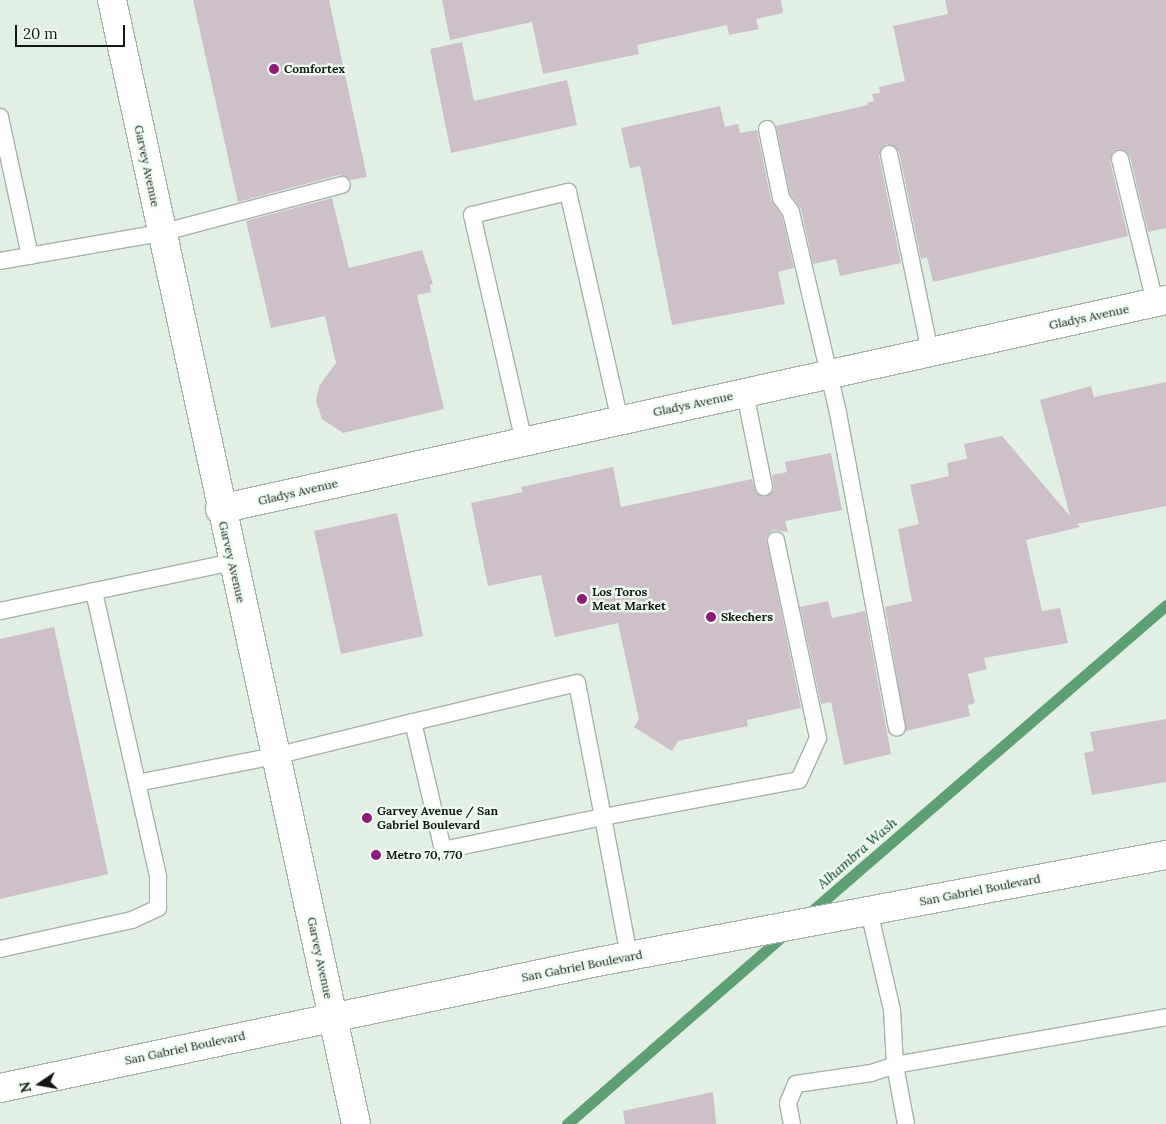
<!DOCTYPE html>
<style>
body{margin:0}
#map{position:relative;width:1166px;height:1124px;overflow:hidden;background:#e2efe5;font-family:Lora,serif}
div>[style]{position:absolute}
.stream>*{height:11px;margin:-5.5px;padding:0 5.5px;transform-origin:5.5px;border-radius:5.5px;background:#5da073}
.building>*{inset:0;background:#cdc0c9}
.roads{filter:drop-shadow(1px 0 #a5b2a8) drop-shadow(-1px 0 #a5b2a8) drop-shadow(0 1px #a5b2a8) drop-shadow(0 -1px #a5b2a8)}
.service>*{height:16px;margin:-8px;padding:0 8px;transform-origin:8px;border-radius:8px;background:#fff}
.minor>*{height:28px;margin:-14px;padding:0 14px;transform-origin:14px;border-radius:14px;background:#fff}
.secondary>*{height:28px;margin:-14px;padding:0 14px;transform-origin:14px;border-radius:14px;background:#fff}
.primary>*{height:28px;margin:-14px;padding:0 14px;transform-origin:14px;border-radius:14px;background:#fff}
.dots>*{width:14px;height:14px;translate:-50% -50%;box-sizing:border-box;border:2px solid #effcf2;border-radius:50%}
span{translate:-50% -50%;white-space:nowrap;text-align:center;line-height:1.15;-webkit-text-stroke:4.5px #effcf2;paint-order:stroke}
.poi-label{font-size:12px;color:#141815;font-weight:700}
.left{translate:0 -50%;text-align:left}
.street-label{font-size:12px;color:#141815}
.water-label{font-size:14px;color:#003719;font-style:italic}
.north{position:absolute;left:15px;top:1059px;width:50px;height:50px;-webkit-text-stroke:4px #effcf2;paint-order:stroke;rotate:258deg;font-size:14px;font-weight:700;line-height:20px;text-align:center;color:#141815}
.north::after{content:'';display:block;margin:auto;width:18px;height:22px;background:#141815;clip-path:polygon(50% 0,100% 100%,50% 72%,0 100%)}
.scale{position:absolute;left:15px;top:25px;width:110px;height:22px;box-sizing:border-box;border:2px solid #141815;border-top:0;padding-left:6px;font-size:15px;line-height:18px;white-space:nowrap;color:#141815;-webkit-text-stroke:4px #effcf2;paint-order:stroke}
</style>
<div id="map">
<div class="stream">
<i style="left:806px;top:916px;width:476px;rotate:-40.8deg"></i>
<i style="left:567px;top:1124px;width:291px;rotate:-41.1deg"></i>
</div>
<div class="building">
<i style="clip-path:polygon(193px 0,329px 0,367px 177px,351px 180px,339px 175px,238px 202px)"></i>
<i style="clip-path:polygon(442px 0,781px 0,783px 13px,756px 19px,759px 29px,729px 35px,727px 25px,637px 45px,639px 54px,543px 74px,532px 22px,450px 40px)"></i>
<i style="clip-path:polygon(945px 0,1166px 0,1166px 228px,1148px 232px,1130px 157px,1127px 152px,1118px 149px,1113px 152px,1110px 161px,1128px 236px,933px 282px,927px 257px,921px 259px,899px 152px,887px 144px,882px 147px,879px 156px,901px 263px,840px 276px,836px 259px,813px 264px,801px 209px,790px 194px,776px 126px,868px 105px,867px 103px,874px 101px,872px 94px,880px 93px,879px 87px,905px 81px,893px 26px,948px 14px)"></i>
<i style="clip-path:polygon(462px 42px,474px 101px,567px 80px,577px 125px,451px 153px,430px 49px)"></i>
<i style="clip-path:polygon(720px 106px,725px 127px,738px 124px,740px 133px,757px 130px,771px 200px,782px 216px,794px 268px,778px 272px,785px 304px,672px 325px,640px 166px,630px 168px,621px 128px)"></i>
<i style="clip-path:polygon(332px 198px,349px 268px,422px 250px,433px 284px,430px 285px,431px 292px,417px 295px,444px 409px,343px 433px,322px 419px,316px 401px,319px 386px,336px 363px,325px 316px,271px 328px,246px 221px)"></i>
<i style="clip-path:polygon(1166px 382px,1166px 506px,1077px 524px,1080px 527px,1026px 540px,1042px 611px,1060px 608px,1068px 643px,984px 658px,987px 669px,968px 674px,975px 703px,968px 705px,970px 716px,906px 731px,885px 607px,912px 601px,898px 529px,919px 524px,910px 485px,949px 476px,947px 463px,967px 459px,964px 444px,1002px 436px,1070px 516px,1040px 400px,1091px 386px,1094px 397px)"></i>
<i style="clip-path:polygon(831px 453px,842px 510px,785px 521px,788px 532px,773px 530px,766px 537px,801px 708px,747px 720px,748px 726px,678px 741px,672px 751px,634px 727px,639px 719px,618px 623px,555px 637px,541px 575px,488px 586px,471px 503px,523px 492px,521px 487px,613px 467px,621px 507px,752px 479px,756px 493px,765px 497px,774px 490px,772px 475px,787px 472px,785px 462px)"></i>
<i style="clip-path:polygon(397px 513px,423px 636px,341px 654px,314px 531px)"></i>
<i style="clip-path:polygon(828px 601px,832px 618px,865px 611px,891px 754px,844px 765px,831px 702px,821px 704px,800px 607px)"></i>
<i style="clip-path:polygon(54px 627px,108px 874px,0 899px,0 639px)"></i>
<i style="clip-path:polygon(1166px 719px,1166px 782px,1092px 795px,1084px 753px,1094px 751px,1090px 732px)"></i>
<i style="clip-path:polygon(713px 1092px,716px 1124px,625px 1124px,623px 1111px)"></i>
</div>
<div class="roads">
<div class="service">
<i style="left:0;top:117px;width:142px;rotate:77.8deg"></i>
<i style="left:767px;top:129px;width:70px;rotate:78.5deg"></i>
<i style="left:781px;top:198px;width:17px;rotate:54deg"></i>
<i style="left:791px;top:212px;width:206px;rotate:76.8deg"></i>
<i style="left:838px;top:413px;width:320px;rotate:79.4deg"></i>
<i style="left:889px;top:154px;width:202px;rotate:78.3deg"></i>
<i style="left:1120px;top:159px;width:148px;rotate:76.3deg"></i>
<i style="left:0;top:261px;width:163px;rotate:-9.9deg"></i>
<i style="left:161px;top:233px;width:187px;rotate:-14.9deg"></i>
<i style="left:745px;top:393px;width:96px;rotate:78.6deg"></i>
<i style="left:524px;top:442px;width:233px;rotate:-102.9deg"></i>
<i style="left:472px;top:215px;width:99px;rotate:-13.5deg"></i>
<i style="left:568px;top:192px;width:234px;rotate:77.2deg"></i>
<i style="left:0;top:611px;width:237px;rotate:-11.9deg"></i>
<i style="left:137px;top:783px;width:141px;rotate:-11.1deg"></i>
<i style="left:275px;top:756px;width:142px;rotate:-13.8deg"></i>
<i style="left:0;top:949px;width:135px;rotate:-12.4deg"></i>
<i style="left:132px;top:920px;width:29px;rotate:-25deg"></i>
<i style="left:158px;top:908px;width:32px;rotate:-90deg"></i>
<i style="left:158px;top:876px;width:292px;rotate:-102.7deg"></i>
<i style="left:629px;top:956px;width:141px;rotate:-100.6deg"></i>
<i style="left:603px;top:817px;width:136px;rotate:-101deg"></i>
<i style="left:577px;top:683px;width:169px;rotate:166.6deg"></i>
<i style="left:413px;top:722px;width:131px;rotate:76.8deg"></i>
<i style="left:443px;top:850px;width:163px;rotate:-11.7deg"></i>
<i style="left:603px;top:817px;width:199px;rotate:-10.7deg"></i>
<i style="left:799px;top:780px;width:46px;rotate:-65.7deg"></i>
<i style="left:818px;top:738px;width:202px;rotate:-102deg"></i>
<i style="left:792px;top:1124px;width:21px;rotate:-101deg"></i>
<i style="left:788px;top:1103px;width:21px;rotate:-67deg"></i>
<i style="left:796px;top:1084px;width:76px;rotate:-8.3deg"></i>
<i style="left:871px;top:1073px;width:25px;rotate:-18deg"></i>
<i style="left:895px;top:1065px;width:55px;rotate:-93.1deg"></i>
<i style="left:892px;top:1010px;width:102px;rotate:-103.1deg"></i>
<i style="left:906px;top:1124px;width:60px;rotate:-100.6deg"></i>
<i style="left:895px;top:1065px;width:275px;rotate:-10deg"></i>
</div>
<div class="minor">
<i style="left:220px;top:509px;width:969px;rotate:-12.46deg"></i>
</div>
<div class="secondary">
<i style="left:0;top:1088px;width:610px;rotate:-11.92deg"></i>
<i style="left:597px;top:962px;width:579px;rotate:-10.65deg"></i>
</div>
<div class="primary">
<i style="left:112px;top:0;width:1150px;rotate:77.75deg"></i>
</div>
</div>
<div class="dots">
<i style="left:274px;top:69px;background:#911a78"></i>
<i style="left:582px;top:599px;background:#911a78"></i>
<i style="left:711px;top:617px;background:#911a78"></i>
<i style="left:367px;top:818px;background:#911a78"></i>
<i style="left:376px;top:855px;background:#911a78"></i>
</div>
<div class="poi-label">
<span class="left" style="left:284px;top:69px">Comfortex</span>
<span class="left" style="left:592px;top:599px">Los Toros<br>Meat Market</span>
<span class="left" style="left:721px;top:617px">Skechers</span>
<span class="left" style="left:377px;top:818px">Garvey Avenue / San<br>Gabriel Boulevard</span>
<span class="left" style="left:386px;top:855px">Metro 70, 770</span>
</div>
<div class="street-label">
<span style="left:147px;top:166px;rotate:78deg">Garvey Avenue</span>
<span style="left:1089px;top:317px;rotate:-12deg">Gladys Avenue</span>
<span style="left:693px;top:404px;rotate:-12deg">Gladys Avenue</span>
<span style="left:298px;top:492px;rotate:-13deg">Gladys Avenue</span>
<span style="left:232px;top:562px;rotate:77deg">Garvey Avenue</span>
<span style="left:980px;top:890px;rotate:-11deg">San Gabriel Boulevard</span>
<span style="left:320px;top:958px;rotate:78deg">Garvey Avenue</span>
<span style="left:582px;top:966px;rotate:-11deg">San Gabriel Boulevard</span>
<span style="left:185px;top:1048px;rotate:-12deg">San Gabriel Boulevard</span>
</div>
<div class="water-label">
<span style="left:857px;top:853px;rotate:-41deg">Alhambra Wash</span>
</div>
<div class="north">N</div>
<div class="scale">20 m</div>
</div>
